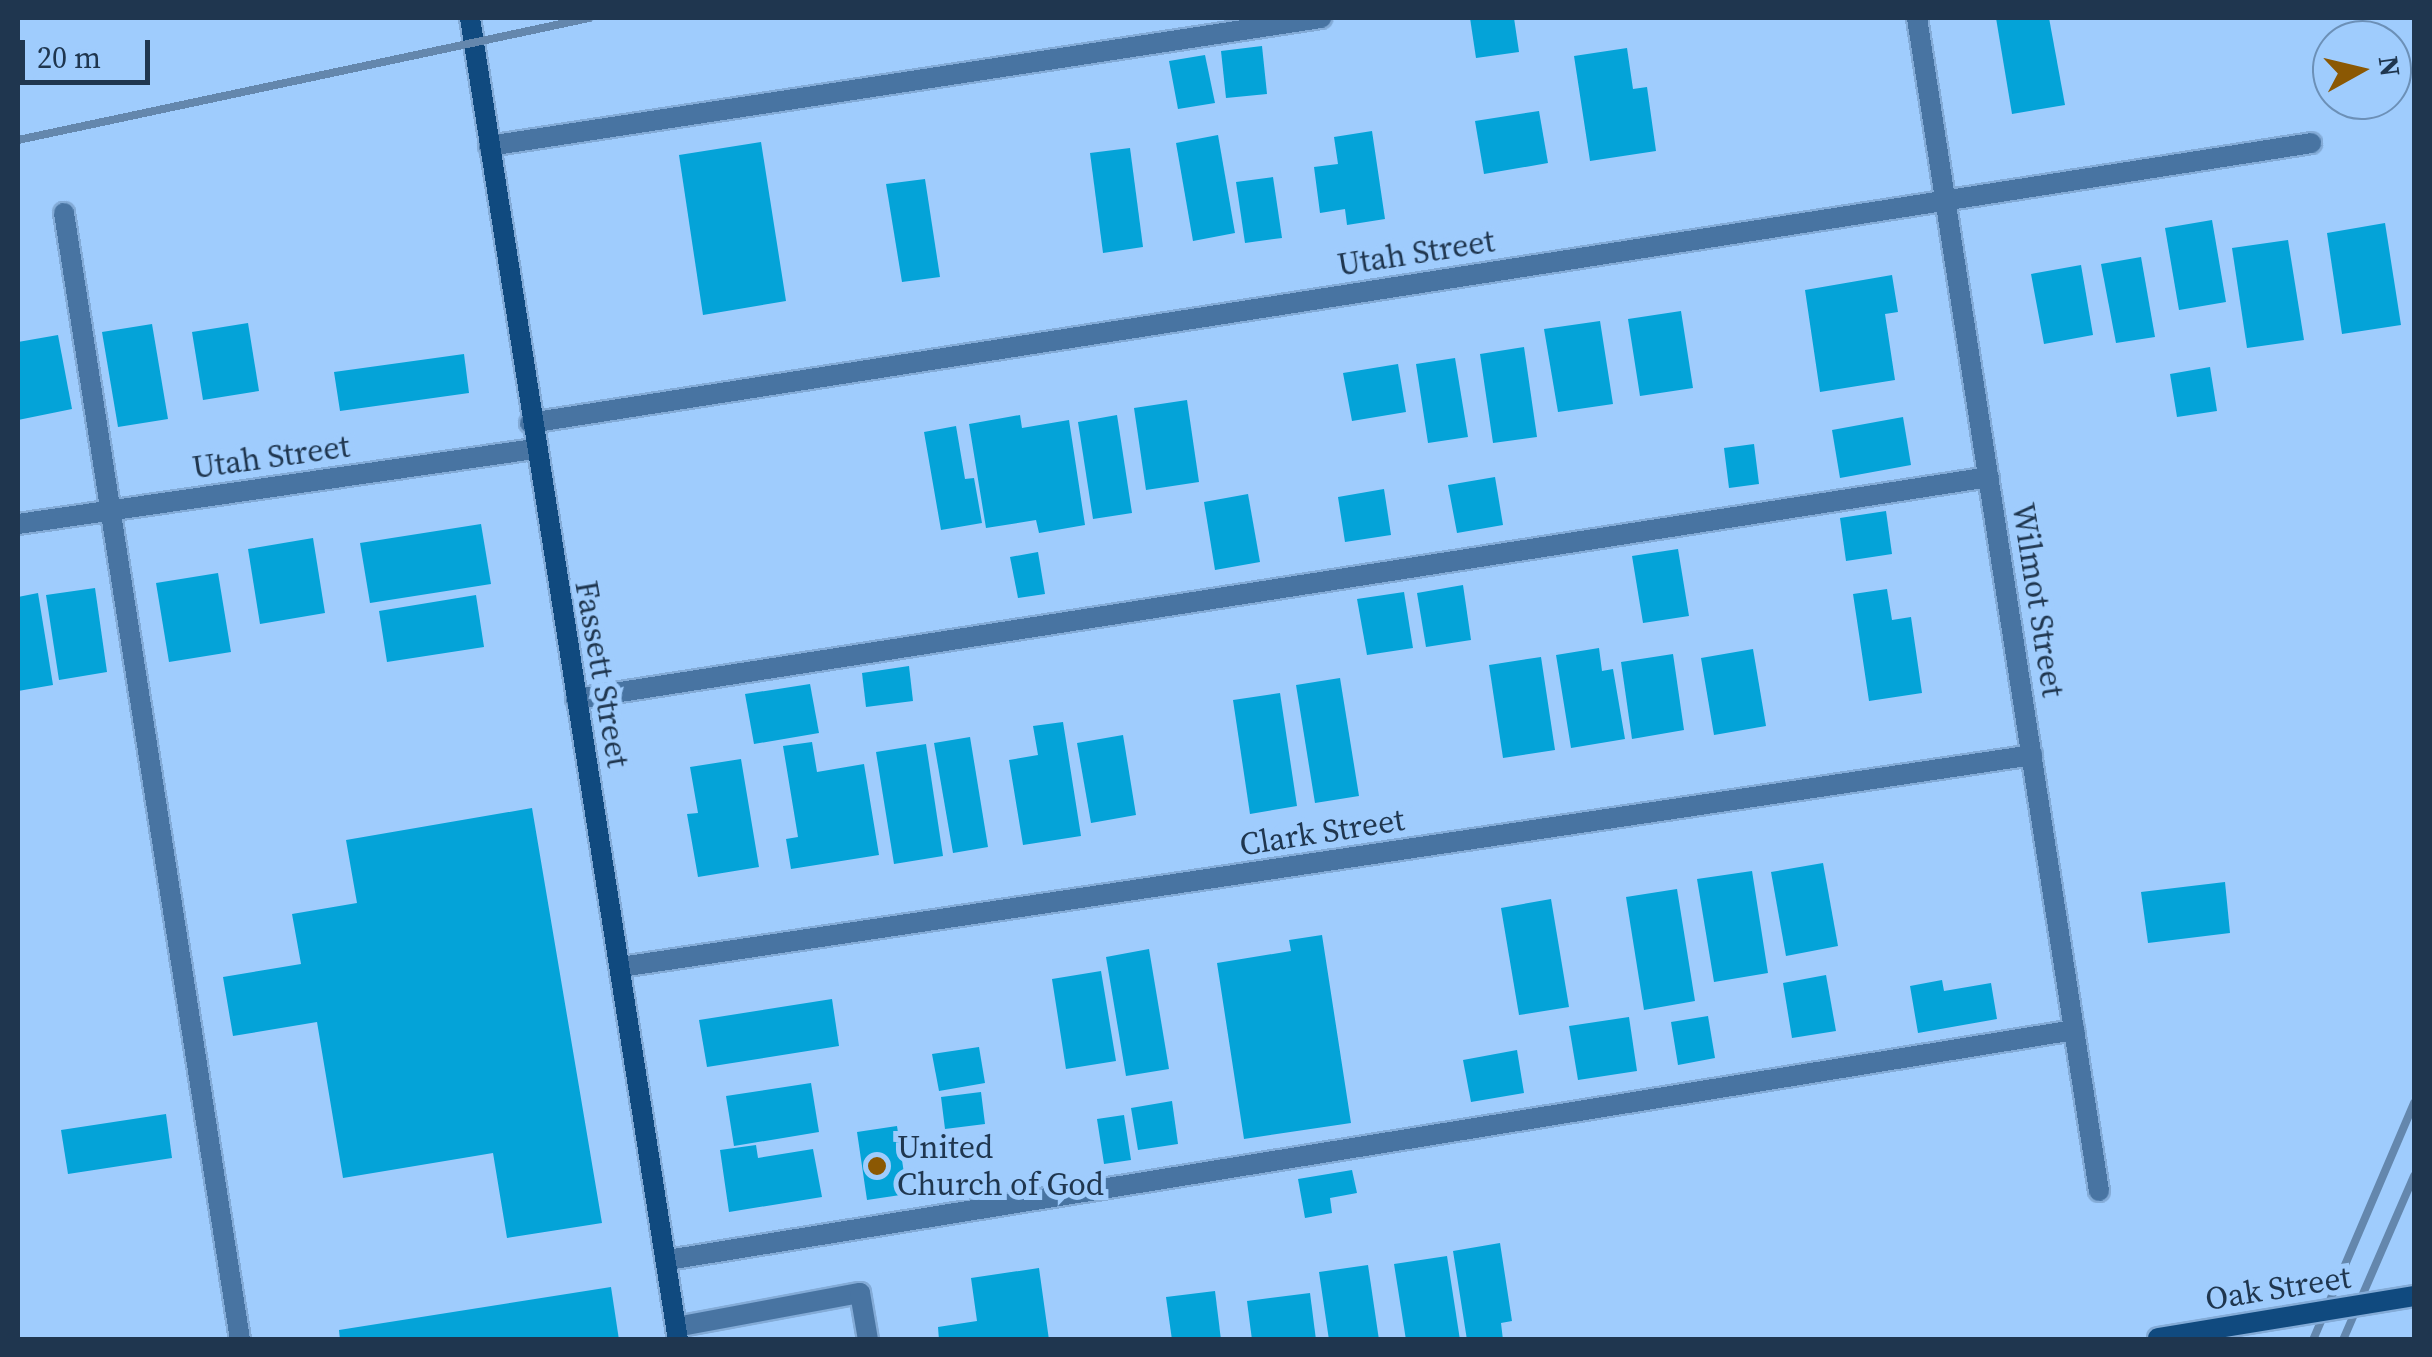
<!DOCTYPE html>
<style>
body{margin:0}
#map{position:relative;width:2432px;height:1357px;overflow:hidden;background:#9fccfd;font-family:"Source Serif 4",serif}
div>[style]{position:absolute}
.building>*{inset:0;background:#04a3d8}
.roads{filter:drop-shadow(2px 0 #83abd7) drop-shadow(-2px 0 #83abd7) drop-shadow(0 2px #83abd7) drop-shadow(0 -2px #83abd7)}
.lane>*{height:20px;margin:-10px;padding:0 10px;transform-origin:10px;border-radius:10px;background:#4874a2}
.street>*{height:20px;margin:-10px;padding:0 10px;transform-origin:10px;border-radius:10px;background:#4874a2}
.secondary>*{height:20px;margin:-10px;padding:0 10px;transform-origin:10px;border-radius:10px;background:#104a7f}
.rail>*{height:8px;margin:-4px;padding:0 4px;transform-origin:4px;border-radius:4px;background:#6487ad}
.bridges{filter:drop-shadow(2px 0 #83abd7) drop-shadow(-2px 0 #83abd7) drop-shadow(0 2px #83abd7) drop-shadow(0 -2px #83abd7)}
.secondary-bridge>*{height:20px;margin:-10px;padding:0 10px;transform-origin:10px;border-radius:10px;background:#104a7f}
.dots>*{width:28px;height:28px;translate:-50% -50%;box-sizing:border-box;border:5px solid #9fccfd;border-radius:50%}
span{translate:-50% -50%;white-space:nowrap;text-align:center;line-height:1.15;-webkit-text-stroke:10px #9fccfd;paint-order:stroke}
.street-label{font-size:32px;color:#1f364f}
.poi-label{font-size:32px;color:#1f364f}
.left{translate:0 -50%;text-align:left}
.frame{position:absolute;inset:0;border:20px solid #1f364f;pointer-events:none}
.north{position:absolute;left:2312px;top:20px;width:100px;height:100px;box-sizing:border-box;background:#9fccfd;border:2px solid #6c90b7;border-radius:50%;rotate:82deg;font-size:28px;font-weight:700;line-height:40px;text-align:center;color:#1f364f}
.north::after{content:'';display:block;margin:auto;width:35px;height:45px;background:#8b5803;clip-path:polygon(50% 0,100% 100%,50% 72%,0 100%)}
.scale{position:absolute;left:20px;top:40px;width:130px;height:45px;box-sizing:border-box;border:5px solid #1f364f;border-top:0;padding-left:12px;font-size:30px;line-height:35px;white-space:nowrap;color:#1f364f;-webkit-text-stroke:8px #9fccfd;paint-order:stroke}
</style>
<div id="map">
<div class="building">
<i style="clip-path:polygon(1470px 18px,1514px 18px,1519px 52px,1476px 58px)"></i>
<i style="clip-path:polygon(1996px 18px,2049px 18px,2065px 105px,2012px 114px)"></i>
<i style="clip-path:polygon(1262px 46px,1267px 94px,1226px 98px,1221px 51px)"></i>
<i style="clip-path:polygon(1627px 48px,1633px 89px,1647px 87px,1656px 151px,1590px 161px,1574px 56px)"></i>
<i style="clip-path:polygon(1205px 55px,1215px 103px,1178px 109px,1169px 61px)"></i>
<i style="clip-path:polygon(1539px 111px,1548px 163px,1484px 174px,1475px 121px)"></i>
<i style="clip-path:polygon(1372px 131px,1385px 219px,1347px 225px,1345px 209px,1320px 213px,1314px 167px,1338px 164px,1334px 137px)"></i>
<i style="clip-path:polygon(1218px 135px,1235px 233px,1193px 241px,1176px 143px)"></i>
<i style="clip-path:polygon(761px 142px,786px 301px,703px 315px,679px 155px)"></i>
<i style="clip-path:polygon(1130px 148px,1143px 247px,1103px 253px,1090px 153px)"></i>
<i style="clip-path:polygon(1273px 177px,1282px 238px,1245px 243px,1236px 182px)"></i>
<i style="clip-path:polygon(925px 179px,940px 277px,902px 282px,886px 184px)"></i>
<i style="clip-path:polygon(2212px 220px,2226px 302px,2179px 310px,2165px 228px)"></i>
<i style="clip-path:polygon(2385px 223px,2401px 325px,2342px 334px,2327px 233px)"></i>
<i style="clip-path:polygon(2288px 240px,2304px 340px,2247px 348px,2232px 248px)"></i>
<i style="clip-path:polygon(2141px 257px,2155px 337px,2116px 343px,2101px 264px)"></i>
<i style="clip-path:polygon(2081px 265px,2093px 335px,2044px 344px,2031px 274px)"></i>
<i style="clip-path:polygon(1892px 275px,1898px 312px,1885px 314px,1895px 380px,1820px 392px,1805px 290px)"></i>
<i style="clip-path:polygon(1681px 311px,1693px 388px,1640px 396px,1628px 319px)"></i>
<i style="clip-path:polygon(1600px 321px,1613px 404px,1558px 412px,1544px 329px)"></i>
<i style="clip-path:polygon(248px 323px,259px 391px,203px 400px,192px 332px)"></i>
<i style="clip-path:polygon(152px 324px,168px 419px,118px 427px,102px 332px)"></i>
<i style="clip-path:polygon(58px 335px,72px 409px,18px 420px,18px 342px)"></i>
<i style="clip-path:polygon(1524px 347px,1537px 437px,1493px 443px,1480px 354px)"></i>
<i style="clip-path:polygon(464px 354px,469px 393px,340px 411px,334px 372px)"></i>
<i style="clip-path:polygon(1455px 358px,1468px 437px,1428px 443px,1416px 364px)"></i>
<i style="clip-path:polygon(1398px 364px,1406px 412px,1352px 421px,1343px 373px)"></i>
<i style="clip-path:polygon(2210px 367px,2217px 411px,2177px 417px,2170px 374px)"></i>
<i style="clip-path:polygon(1187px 400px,1199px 482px,1146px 490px,1134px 408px)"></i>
<i style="clip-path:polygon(1020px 415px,1022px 428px,1069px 420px,1085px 525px,1039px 533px,1036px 520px,986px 528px,969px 424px)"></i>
<i style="clip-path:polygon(1117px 415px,1132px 513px,1093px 519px,1078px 422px)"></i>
<i style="clip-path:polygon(1903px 417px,1911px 465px,1840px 478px,1832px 430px)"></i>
<i style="clip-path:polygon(956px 426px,965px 479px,974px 478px,982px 523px,941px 530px,924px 432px)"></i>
<i style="clip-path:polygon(1754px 444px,1759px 484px,1729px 488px,1724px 448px)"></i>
<i style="clip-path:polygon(1495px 477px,1503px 525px,1457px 533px,1448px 485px)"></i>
<i style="clip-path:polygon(1384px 489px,1391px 535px,1345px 542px,1338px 497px)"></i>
<i style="clip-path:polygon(1248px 494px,1260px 562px,1215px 570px,1204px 502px)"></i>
<i style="clip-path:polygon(1886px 511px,1892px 554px,1846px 561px,1840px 518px)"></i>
<i style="clip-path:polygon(481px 524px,491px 584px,370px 603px,360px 543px)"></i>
<i style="clip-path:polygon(313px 538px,325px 613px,260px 624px,248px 549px)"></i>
<i style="clip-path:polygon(1678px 549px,1689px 616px,1643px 623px,1632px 556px)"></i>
<i style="clip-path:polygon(1038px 552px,1045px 594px,1018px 598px,1010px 557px)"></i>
<i style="clip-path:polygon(218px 573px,231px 652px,169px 662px,156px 583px)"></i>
<i style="clip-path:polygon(1463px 585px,1471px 640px,1426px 647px,1417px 593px)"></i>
<i style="clip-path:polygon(95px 588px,107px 672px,59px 680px,46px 595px)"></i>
<i style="clip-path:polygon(1887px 589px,1892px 620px,1911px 617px,1922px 693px,1869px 701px,1853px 594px)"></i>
<i style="clip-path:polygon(1404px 592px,1413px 648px,1367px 655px,1357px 599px)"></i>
<i style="clip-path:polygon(38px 593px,53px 685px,18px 691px,18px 597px)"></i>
<i style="clip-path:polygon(476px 595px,484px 647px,387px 662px,379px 611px)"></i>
<i style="clip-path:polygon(1599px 648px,1602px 671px,1613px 669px,1625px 739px,1571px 748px,1556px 655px)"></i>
<i style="clip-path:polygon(1753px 649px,1766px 726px,1714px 735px,1701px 658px)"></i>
<i style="clip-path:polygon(1673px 654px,1684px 730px,1632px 739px,1621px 662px)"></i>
<i style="clip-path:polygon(1541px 657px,1555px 750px,1503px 758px,1489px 665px)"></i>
<i style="clip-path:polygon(909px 666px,913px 701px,866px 707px,862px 673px)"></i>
<i style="clip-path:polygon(1340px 678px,1359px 796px,1315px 803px,1296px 685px)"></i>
<i style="clip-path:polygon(810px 684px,819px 733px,754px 744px,745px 694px)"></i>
<i style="clip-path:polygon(1280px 693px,1297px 806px,1250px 814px,1233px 700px)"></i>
<i style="clip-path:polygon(1063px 722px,1081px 836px,1023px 845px,1009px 760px,1038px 755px,1033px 726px)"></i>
<i style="clip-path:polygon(1123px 735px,1136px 815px,1091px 823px,1077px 743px)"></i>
<i style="clip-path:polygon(970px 737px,988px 847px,953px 853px,934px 743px)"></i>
<i style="clip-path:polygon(812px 742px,817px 772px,864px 764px,879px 855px,791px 869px,786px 839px,798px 837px,783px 746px)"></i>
<i style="clip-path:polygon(926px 744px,943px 856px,894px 864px,876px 752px)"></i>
<i style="clip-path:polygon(741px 759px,759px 867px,698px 877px,687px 814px,698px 813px,690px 767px)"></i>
<i style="clip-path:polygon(532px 808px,602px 1223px,507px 1238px,493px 1153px,343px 1178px,317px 1022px,233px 1036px,223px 977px,301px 964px,292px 914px,357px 903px,346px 840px)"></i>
<i style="clip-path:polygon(1823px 863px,1838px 946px,1786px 956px,1771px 872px)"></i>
<i style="clip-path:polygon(1752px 871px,1768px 973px,1714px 982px,1697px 879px)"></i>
<i style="clip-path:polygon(2225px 882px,2230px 933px,2148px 943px,2141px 892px)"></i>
<i style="clip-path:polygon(1677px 889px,1695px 1001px,1644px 1010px,1626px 897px)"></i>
<i style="clip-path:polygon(1551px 899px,1569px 1007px,1519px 1015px,1501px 908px)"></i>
<i style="clip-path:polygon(1322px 935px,1351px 1123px,1244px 1139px,1217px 963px,1291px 951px,1289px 940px)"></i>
<i style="clip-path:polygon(1149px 949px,1169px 1069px,1126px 1076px,1106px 957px)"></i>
<i style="clip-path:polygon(1101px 971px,1116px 1061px,1066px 1069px,1052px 979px)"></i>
<i style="clip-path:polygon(1826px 975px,1836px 1031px,1792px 1038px,1783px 983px)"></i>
<i style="clip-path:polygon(1942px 980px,1944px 991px,1991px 983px,1997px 1019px,1918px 1033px,1910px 986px)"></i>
<i style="clip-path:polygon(832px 999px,839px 1046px,707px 1067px,699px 1020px)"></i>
<i style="clip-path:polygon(1708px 1016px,1715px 1058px,1678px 1065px,1671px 1022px)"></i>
<i style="clip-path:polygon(1629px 1017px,1637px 1071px,1578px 1080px,1569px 1026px)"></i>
<i style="clip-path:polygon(979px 1047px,985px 1083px,939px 1091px,932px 1054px)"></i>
<i style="clip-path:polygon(1517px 1050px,1524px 1093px,1471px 1102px,1463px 1060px)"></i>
<i style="clip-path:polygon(811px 1083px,819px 1132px,734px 1146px,726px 1096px)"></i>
<i style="clip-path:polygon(981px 1092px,985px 1124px,945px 1129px,941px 1097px)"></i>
<i style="clip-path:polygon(1172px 1101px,1178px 1144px,1138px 1150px,1131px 1108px)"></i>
<i style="clip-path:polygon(166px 1114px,172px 1158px,68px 1174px,61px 1130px)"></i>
<i style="clip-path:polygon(1124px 1115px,1131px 1160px,1104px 1164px,1097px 1119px)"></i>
<i style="clip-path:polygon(897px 1126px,907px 1194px,867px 1200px,857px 1132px)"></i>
<i style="clip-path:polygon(756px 1145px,758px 1158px,813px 1149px,822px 1197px,729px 1212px,720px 1150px)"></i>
<i style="clip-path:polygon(1352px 1170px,1357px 1193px,1330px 1198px,1332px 1213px,1305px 1218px,1298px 1179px)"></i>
<i style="clip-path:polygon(1500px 1243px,1512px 1321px,1501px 1323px,1503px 1340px,1467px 1340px,1453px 1251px)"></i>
<i style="clip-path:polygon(1447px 1256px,1460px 1340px,1406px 1340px,1394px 1264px)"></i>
<i style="clip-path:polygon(1368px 1265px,1379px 1340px,1329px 1340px,1319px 1272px)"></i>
<i style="clip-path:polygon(1039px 1268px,1049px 1340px,939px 1340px,938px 1327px,977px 1321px,971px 1278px)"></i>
<i style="clip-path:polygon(611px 1287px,619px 1340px,340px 1340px,339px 1330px)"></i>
<i style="clip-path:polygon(1215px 1291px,1221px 1340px,1172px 1340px,1166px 1297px)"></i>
<i style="clip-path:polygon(1310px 1293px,1316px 1340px,1252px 1340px,1247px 1301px)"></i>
</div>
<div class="roads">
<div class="lane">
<i style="left:489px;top:146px;width:842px;rotate:-8.75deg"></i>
<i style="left:64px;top:213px;width:1141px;rotate:81.12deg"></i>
<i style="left:576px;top:699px;width:1430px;rotate:-8.93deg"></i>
<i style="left:668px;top:1260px;width:1425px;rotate:-9.29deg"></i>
<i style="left:676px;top:1327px;width:187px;rotate:-10.5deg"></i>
<i style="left:860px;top:1293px;width:48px;rotate:80.3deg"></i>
</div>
<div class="street">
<i style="left:1917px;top:18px;width:1187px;rotate:81.18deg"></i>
<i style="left:530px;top:423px;width:1803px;rotate:-8.93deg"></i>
<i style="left:18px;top:524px;width:521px;rotate:-8.27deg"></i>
<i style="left:621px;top:967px;width:1427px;rotate:-8.54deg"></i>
</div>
<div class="secondary">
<i style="left:470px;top:18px;width:1338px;rotate:81.06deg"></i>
</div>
</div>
<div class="rail">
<i style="left:18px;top:140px;width:584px;rotate:-12.06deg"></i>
<i style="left:2313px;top:1340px;width:258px;rotate:-66.9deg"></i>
<i style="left:2343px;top:1340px;width:179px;rotate:-66.6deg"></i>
</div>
<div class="bridges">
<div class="secondary-bridge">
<i style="left:2158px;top:1338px;width:259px;rotate:-9.3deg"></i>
</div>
</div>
<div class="dots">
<i style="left:877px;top:1166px;background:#8b5803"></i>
</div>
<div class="street-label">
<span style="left:1416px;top:253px;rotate:-9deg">Utah Street</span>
<span style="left:271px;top:457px;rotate:-8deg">Utah Street</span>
<span style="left:2038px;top:600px;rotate:81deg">Wilmot Street</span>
<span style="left:602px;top:674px;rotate:80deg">Fassett Street</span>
<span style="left:1322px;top:832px;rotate:-9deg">Clark Street</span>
<span style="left:2278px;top:1288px;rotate:-9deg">Oak Street</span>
</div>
<div class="poi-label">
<span class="left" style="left:897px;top:1166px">United<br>Church of God</span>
</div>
<div class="frame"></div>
<div class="north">N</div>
<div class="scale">20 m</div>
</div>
